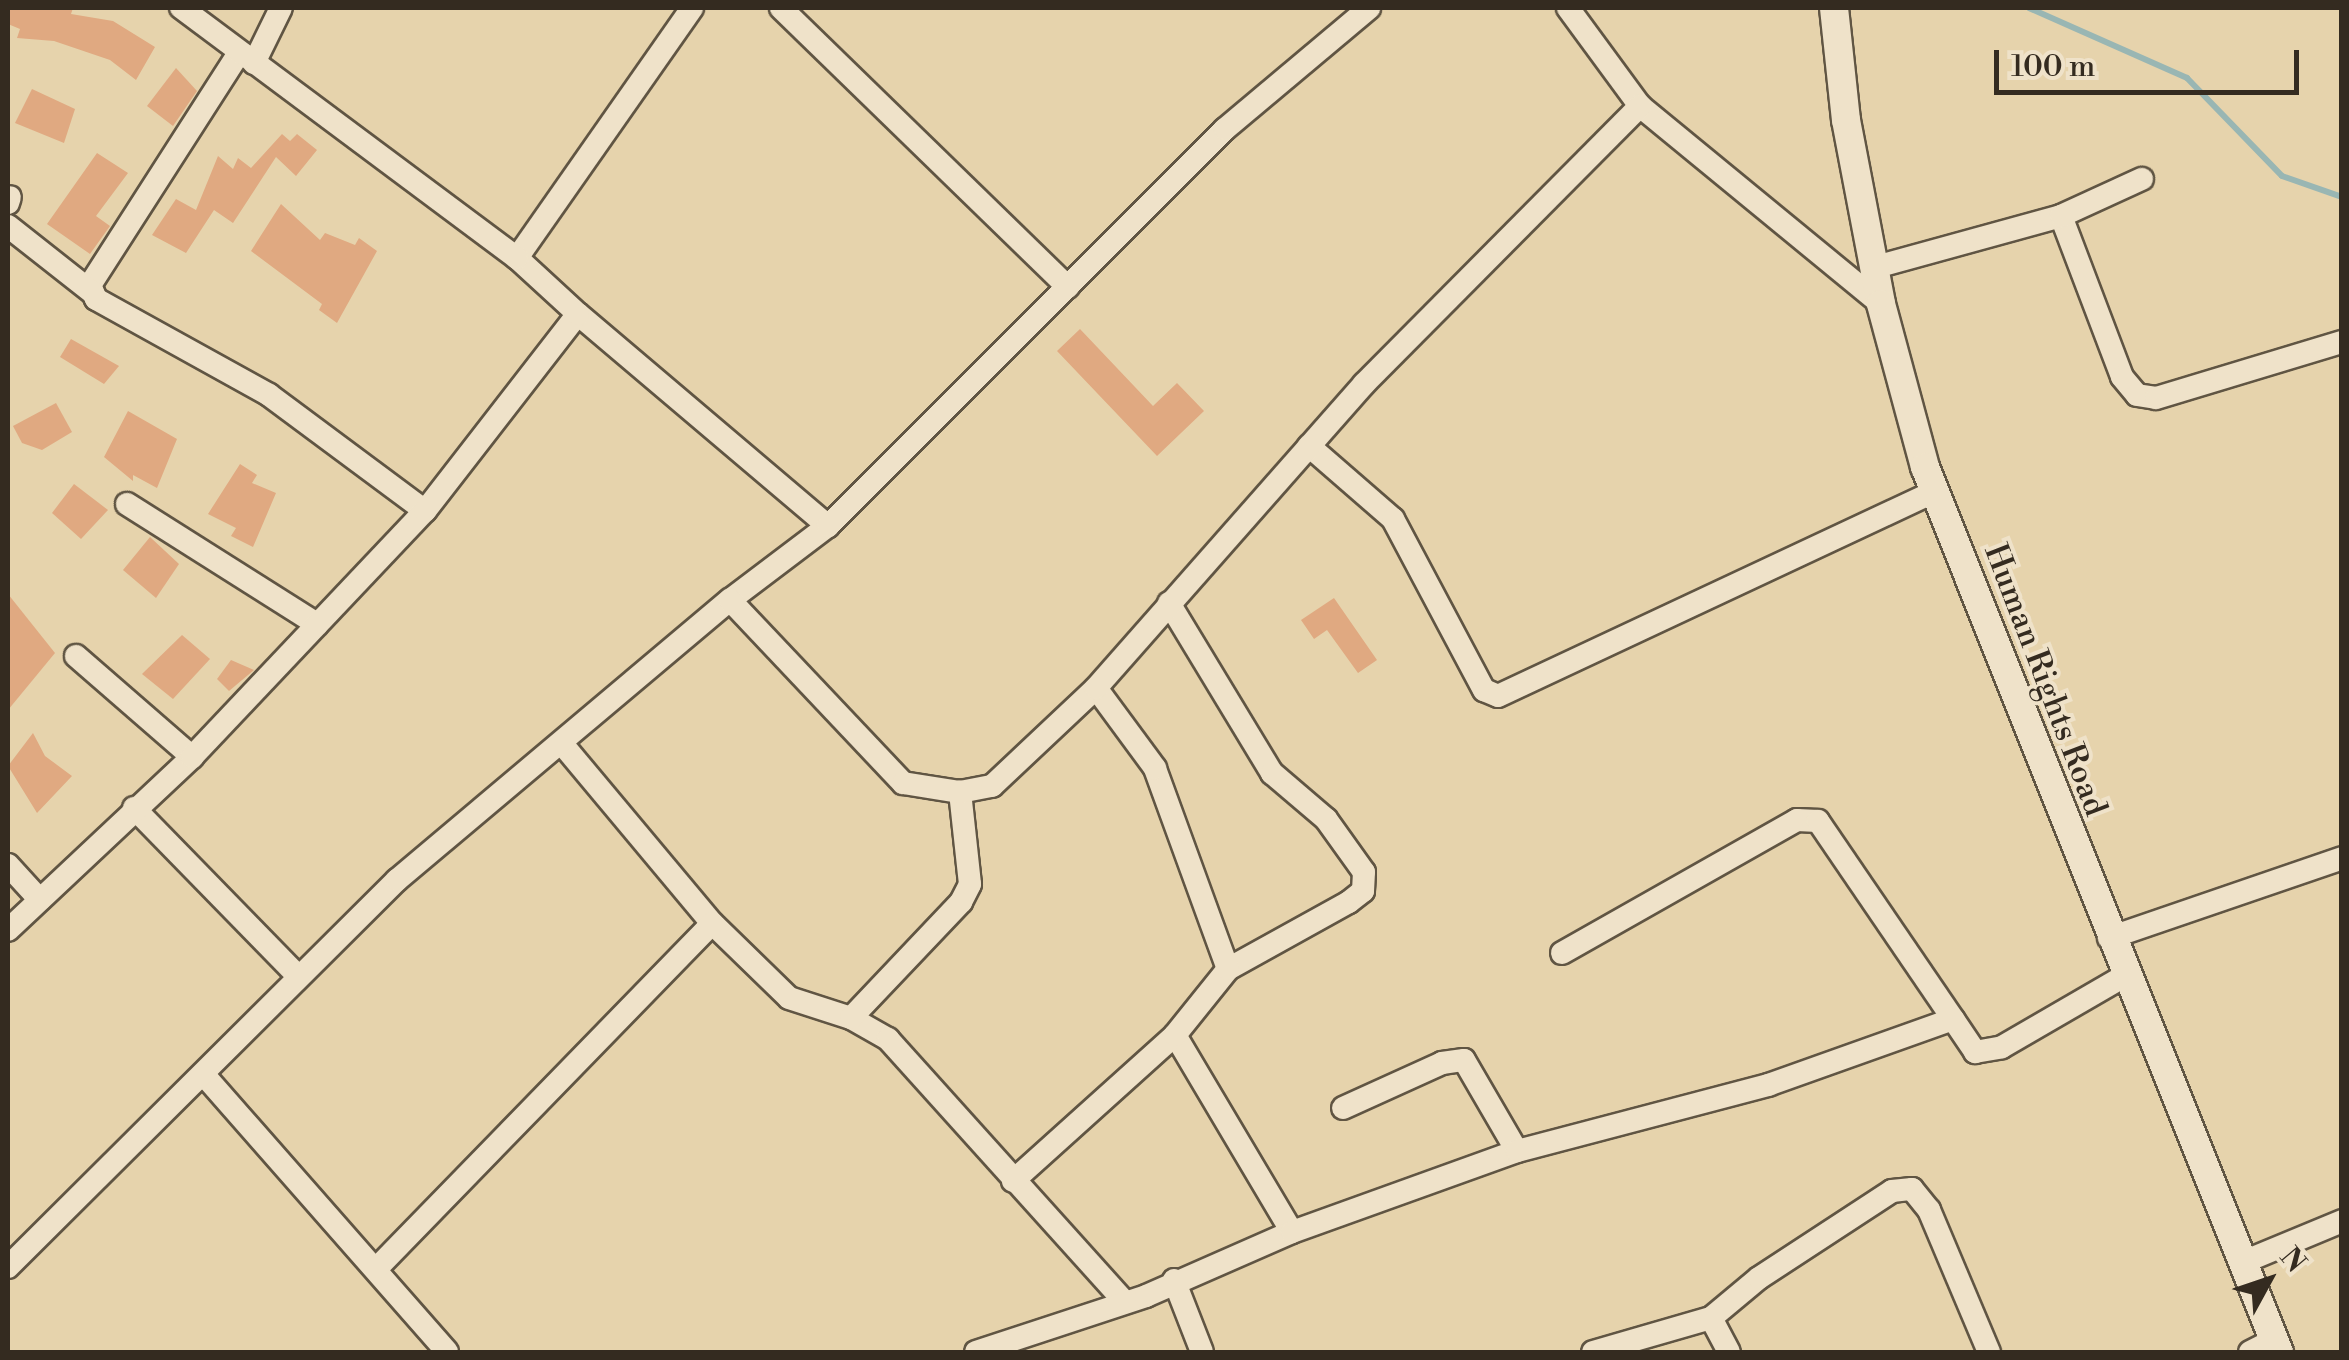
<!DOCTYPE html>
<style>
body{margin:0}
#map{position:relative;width:2349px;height:1360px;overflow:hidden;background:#e6d3ac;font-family:"Libre Bodoni",serif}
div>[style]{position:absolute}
.stream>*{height:6px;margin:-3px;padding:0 3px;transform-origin:3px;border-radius:3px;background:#99b6b3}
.building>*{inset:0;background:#e0a981}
.roads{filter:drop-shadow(2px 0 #605543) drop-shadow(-2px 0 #605543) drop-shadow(0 2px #605543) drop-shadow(0 -2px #605543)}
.minor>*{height:22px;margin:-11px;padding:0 11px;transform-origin:11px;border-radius:11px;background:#efe2c9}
.tertiary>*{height:28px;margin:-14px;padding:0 14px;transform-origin:14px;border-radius:14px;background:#efe2c9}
span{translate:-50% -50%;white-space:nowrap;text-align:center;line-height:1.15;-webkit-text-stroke:8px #efe2c9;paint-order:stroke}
.street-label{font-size:32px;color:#342b20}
.frame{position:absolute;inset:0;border:10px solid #342b20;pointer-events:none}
.north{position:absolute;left:2219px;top:1230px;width:100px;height:100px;-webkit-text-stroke:8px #efe2c9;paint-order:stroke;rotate:50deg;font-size:28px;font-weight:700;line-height:40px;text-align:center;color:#342b20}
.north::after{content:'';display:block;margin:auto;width:35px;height:45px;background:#342b20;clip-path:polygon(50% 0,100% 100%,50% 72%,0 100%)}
.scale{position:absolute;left:1994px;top:50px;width:305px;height:45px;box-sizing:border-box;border:5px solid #342b20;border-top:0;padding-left:12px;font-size:30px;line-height:35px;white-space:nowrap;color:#342b20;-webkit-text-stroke:8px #efe2c9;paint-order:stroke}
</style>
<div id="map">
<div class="stream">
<i style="left:2029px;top:8px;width:173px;rotate:23.9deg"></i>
<i style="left:2187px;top:78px;width:136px;rotate:45.9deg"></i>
<i style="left:2282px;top:176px;width:64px;rotate:19.3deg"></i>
</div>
<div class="building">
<i style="clip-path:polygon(8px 8px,73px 8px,71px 14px,113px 21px,155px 47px,136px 80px,110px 60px,54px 41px,17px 38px,20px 29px,8px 24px)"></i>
<i style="clip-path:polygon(176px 68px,197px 91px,173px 126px,147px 106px)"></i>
<i style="clip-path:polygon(32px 89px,75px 109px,64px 143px,15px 123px)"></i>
<i style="clip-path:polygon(282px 134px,290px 141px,297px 134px,317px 150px,296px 176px,276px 157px,233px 223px,214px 210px,186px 253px,152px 235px,176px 199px,196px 210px,218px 156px,233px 169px,238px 158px,251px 168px)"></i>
<i style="clip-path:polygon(97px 153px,128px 173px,96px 216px,110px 226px,90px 254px,47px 224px)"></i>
<i style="clip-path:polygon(281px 204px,320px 240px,325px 233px,355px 245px,359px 238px,377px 251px,337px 323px,319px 310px,322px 304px,251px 251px)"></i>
<i style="clip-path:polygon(1080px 329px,1153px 406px,1177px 383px,1204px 411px,1157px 456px,1057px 351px)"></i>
<i style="clip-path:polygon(71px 339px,119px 366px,104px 384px,60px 357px)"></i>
<i style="clip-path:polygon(56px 403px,72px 432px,42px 450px,22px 443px,13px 426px)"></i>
<i style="clip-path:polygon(128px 411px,177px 439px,157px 488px,133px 475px,133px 481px,104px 457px)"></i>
<i style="clip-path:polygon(240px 464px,257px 475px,252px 483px,276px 493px,253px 547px,231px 536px,236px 528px,208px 514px)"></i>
<i style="clip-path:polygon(74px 484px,108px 510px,81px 539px,52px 513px)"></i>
<i style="clip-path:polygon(150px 537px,179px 564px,156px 598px,123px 570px)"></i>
<i style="clip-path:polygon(8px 594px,55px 653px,8px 710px)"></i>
<i style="clip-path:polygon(1334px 598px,1377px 660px,1358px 673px,1327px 630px,1314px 639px,1301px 620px)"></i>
<i style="clip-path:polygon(182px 635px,210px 659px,173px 699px,142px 674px)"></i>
<i style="clip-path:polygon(231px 660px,254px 670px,229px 691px,217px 679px)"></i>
<i style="clip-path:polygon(33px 733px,45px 756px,72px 776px,37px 813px,8px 766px)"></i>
</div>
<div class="roads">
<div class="minor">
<i style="left:781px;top:8px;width:400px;rotate:44.2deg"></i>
<i style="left:1568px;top:8px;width:122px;rotate:53.7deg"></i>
<i style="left:1640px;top:106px;width:312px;rotate:39.4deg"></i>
<i style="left:239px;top:53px;width:276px;rotate:122.7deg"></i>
<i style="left:90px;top:285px;width:15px;rotate:67deg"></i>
<i style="left:96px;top:299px;width:198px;rotate:29deg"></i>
<i style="left:269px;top:395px;width:194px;rotate:36.6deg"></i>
<i style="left:254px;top:63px;width:61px;rotate:-63.9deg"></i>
<i style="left:8px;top:203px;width:6px;rotate:-72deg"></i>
<i style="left:2061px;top:216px;width:172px;rotate:69.2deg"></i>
<i style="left:2122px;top:377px;width:23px;rotate:50deg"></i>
<i style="left:2137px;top:395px;width:19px;rotate:9deg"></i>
<i style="left:2156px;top:398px;width:194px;rotate:-16.8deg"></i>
<i style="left:8px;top:226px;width:108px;rotate:38.2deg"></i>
<i style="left:517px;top:258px;width:305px;rotate:-55deg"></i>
<i style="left:1876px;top:267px;width:192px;rotate:-15.4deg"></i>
<i style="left:2061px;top:216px;width:89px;rotate:-24.6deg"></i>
<i style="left:578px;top:314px;width:328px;rotate:40.3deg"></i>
<i style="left:1309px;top:446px;width:111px;rotate:41deg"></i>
<i style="left:1393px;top:519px;width:194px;rotate:62deg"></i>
<i style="left:1484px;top:690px;width:15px;rotate:23deg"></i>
<i style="left:1498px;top:696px;width:483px;rotate:-25.1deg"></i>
<i style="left:127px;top:504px;width:225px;rotate:32.3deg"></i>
<i style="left:730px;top:600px;width:123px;rotate:-37.1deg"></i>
<i style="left:828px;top:526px;width:561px;rotate:-45deg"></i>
<i style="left:1225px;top:129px;width:188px;rotate:-40deg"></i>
<i style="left:1169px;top:603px;width:199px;rotate:58.8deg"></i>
<i style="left:1272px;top:773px;width:71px;rotate:40.4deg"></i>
<i style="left:1326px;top:819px;width:65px;rotate:54.4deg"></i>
<i style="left:1364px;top:872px;width:19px;rotate:93deg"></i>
<i style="left:1363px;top:891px;width:18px;rotate:142deg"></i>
<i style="left:1349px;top:902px;width:138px;rotate:151deg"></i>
<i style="left:76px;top:656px;width:154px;rotate:41deg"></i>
<i style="left:563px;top:745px;width:232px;rotate:50.1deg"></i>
<i style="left:712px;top:923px;width:107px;rotate:44.2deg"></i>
<i style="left:789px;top:998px;width:65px;rotate:17.9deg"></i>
<i style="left:851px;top:1018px;width:43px;rotate:29.6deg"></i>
<i style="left:888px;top:1039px;width:353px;rotate:48deg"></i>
<i style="left:134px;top:808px;width:233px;rotate:45.7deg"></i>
<i style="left:8px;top:865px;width:47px;rotate:47.6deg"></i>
<i style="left:8px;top:930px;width:253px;rotate:-43.2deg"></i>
<i style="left:192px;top:757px;width:339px;rotate:-46.6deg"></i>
<i style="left:425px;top:511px;width:249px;rotate:-52.2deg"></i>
<i style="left:578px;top:314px;width:83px;rotate:-137.4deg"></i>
<i style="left:517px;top:258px;width:419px;rotate:-143.3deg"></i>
<i style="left:2109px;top:938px;width:246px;rotate:-18.9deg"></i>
<i style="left:1562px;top:953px;width:270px;rotate:-29.5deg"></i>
<i style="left:1797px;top:820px;width:21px;rotate:3deg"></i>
<i style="left:1818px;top:821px;width:240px;rotate:55.7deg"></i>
<i style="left:851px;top:1018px;width:160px;rotate:-46.5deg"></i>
<i style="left:961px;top:902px;width:20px;rotate:-63deg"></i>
<i style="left:970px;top:884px;width:93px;rotate:-96.2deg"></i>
<i style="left:1175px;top:1035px;width:229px;rotate:59.3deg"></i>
<i style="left:204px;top:1075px;width:368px;rotate:48.7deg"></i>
<i style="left:1343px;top:1108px;width:109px;rotate:-24.4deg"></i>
<i style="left:1442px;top:1063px;width:22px;rotate:-8deg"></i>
<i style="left:1464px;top:1060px;width:105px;rotate:59.8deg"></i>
<i style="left:1013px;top:1181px;width:218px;rotate:-42deg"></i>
<i style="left:1175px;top:1035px;width:85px;rotate:-51.2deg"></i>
<i style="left:1228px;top:969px;width:214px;rotate:-110deg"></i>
<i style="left:1155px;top:768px;width:99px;rotate:-126.4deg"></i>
<i style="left:2246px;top:1261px;width:104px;rotate:-22.6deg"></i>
<i style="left:8px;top:1267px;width:549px;rotate:-44.85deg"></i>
<i style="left:397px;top:880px;width:435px;rotate:-40.1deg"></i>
<i style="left:730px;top:600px;width:252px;rotate:46.6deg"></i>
<i style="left:903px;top:783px;width:58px;rotate:9deg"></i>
<i style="left:960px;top:792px;width:33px;rotate:-11deg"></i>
<i style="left:992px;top:786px;width:143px;rotate:-43.3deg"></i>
<i style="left:1096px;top:688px;width:405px;rotate:-48.6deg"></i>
<i style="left:1364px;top:384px;width:392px;rotate:-45.2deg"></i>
<i style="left:378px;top:1267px;width:479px;rotate:-45.8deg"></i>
<i style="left:1174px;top:1280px;width:77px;rotate:68.7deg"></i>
<i style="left:1711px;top:1318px;width:38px;rotate:62deg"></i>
<i style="left:976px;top:1352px;width:179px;rotate:-18.2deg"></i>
<i style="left:1146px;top:1296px;width:159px;rotate:-23.7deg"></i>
<i style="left:1292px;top:1232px;width:239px;rotate:-19.8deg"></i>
<i style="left:1517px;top:1151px;width:260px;rotate:-14.7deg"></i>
<i style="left:1768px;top:1085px;width:196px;rotate:-19.6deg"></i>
<i style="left:1953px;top:1019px;width:40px;rotate:56deg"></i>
<i style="left:1975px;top:1052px;width:27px;rotate:-10deg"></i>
<i style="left:2002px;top:1047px;width:143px;rotate:-30.1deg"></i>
<i style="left:1593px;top:1352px;width:123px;rotate:-16.1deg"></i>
<i style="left:1711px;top:1318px;width:62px;rotate:-39.8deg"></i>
<i style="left:1759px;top:1278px;width:159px;rotate:-33.2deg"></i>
<i style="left:1892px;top:1191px;width:20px;rotate:-6deg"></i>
<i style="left:1912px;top:1189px;width:27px;rotate:51deg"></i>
<i style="left:1929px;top:1210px;width:154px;rotate:67.1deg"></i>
<i style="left:2250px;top:1352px;width:27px;rotate:-27deg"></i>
</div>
<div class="tertiary">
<i style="left:1834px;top:8px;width:113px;rotate:83.9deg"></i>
<i style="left:1846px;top:120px;width:187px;rotate:79.2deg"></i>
<i style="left:1881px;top:304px;width:169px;rotate:74.9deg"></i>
<i style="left:1925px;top:467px;width:953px;rotate:68.2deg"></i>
</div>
</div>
<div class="street-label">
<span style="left:2045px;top:680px;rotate:69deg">Human Rights Road</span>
</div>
<div class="frame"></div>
<div class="north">N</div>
<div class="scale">100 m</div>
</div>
